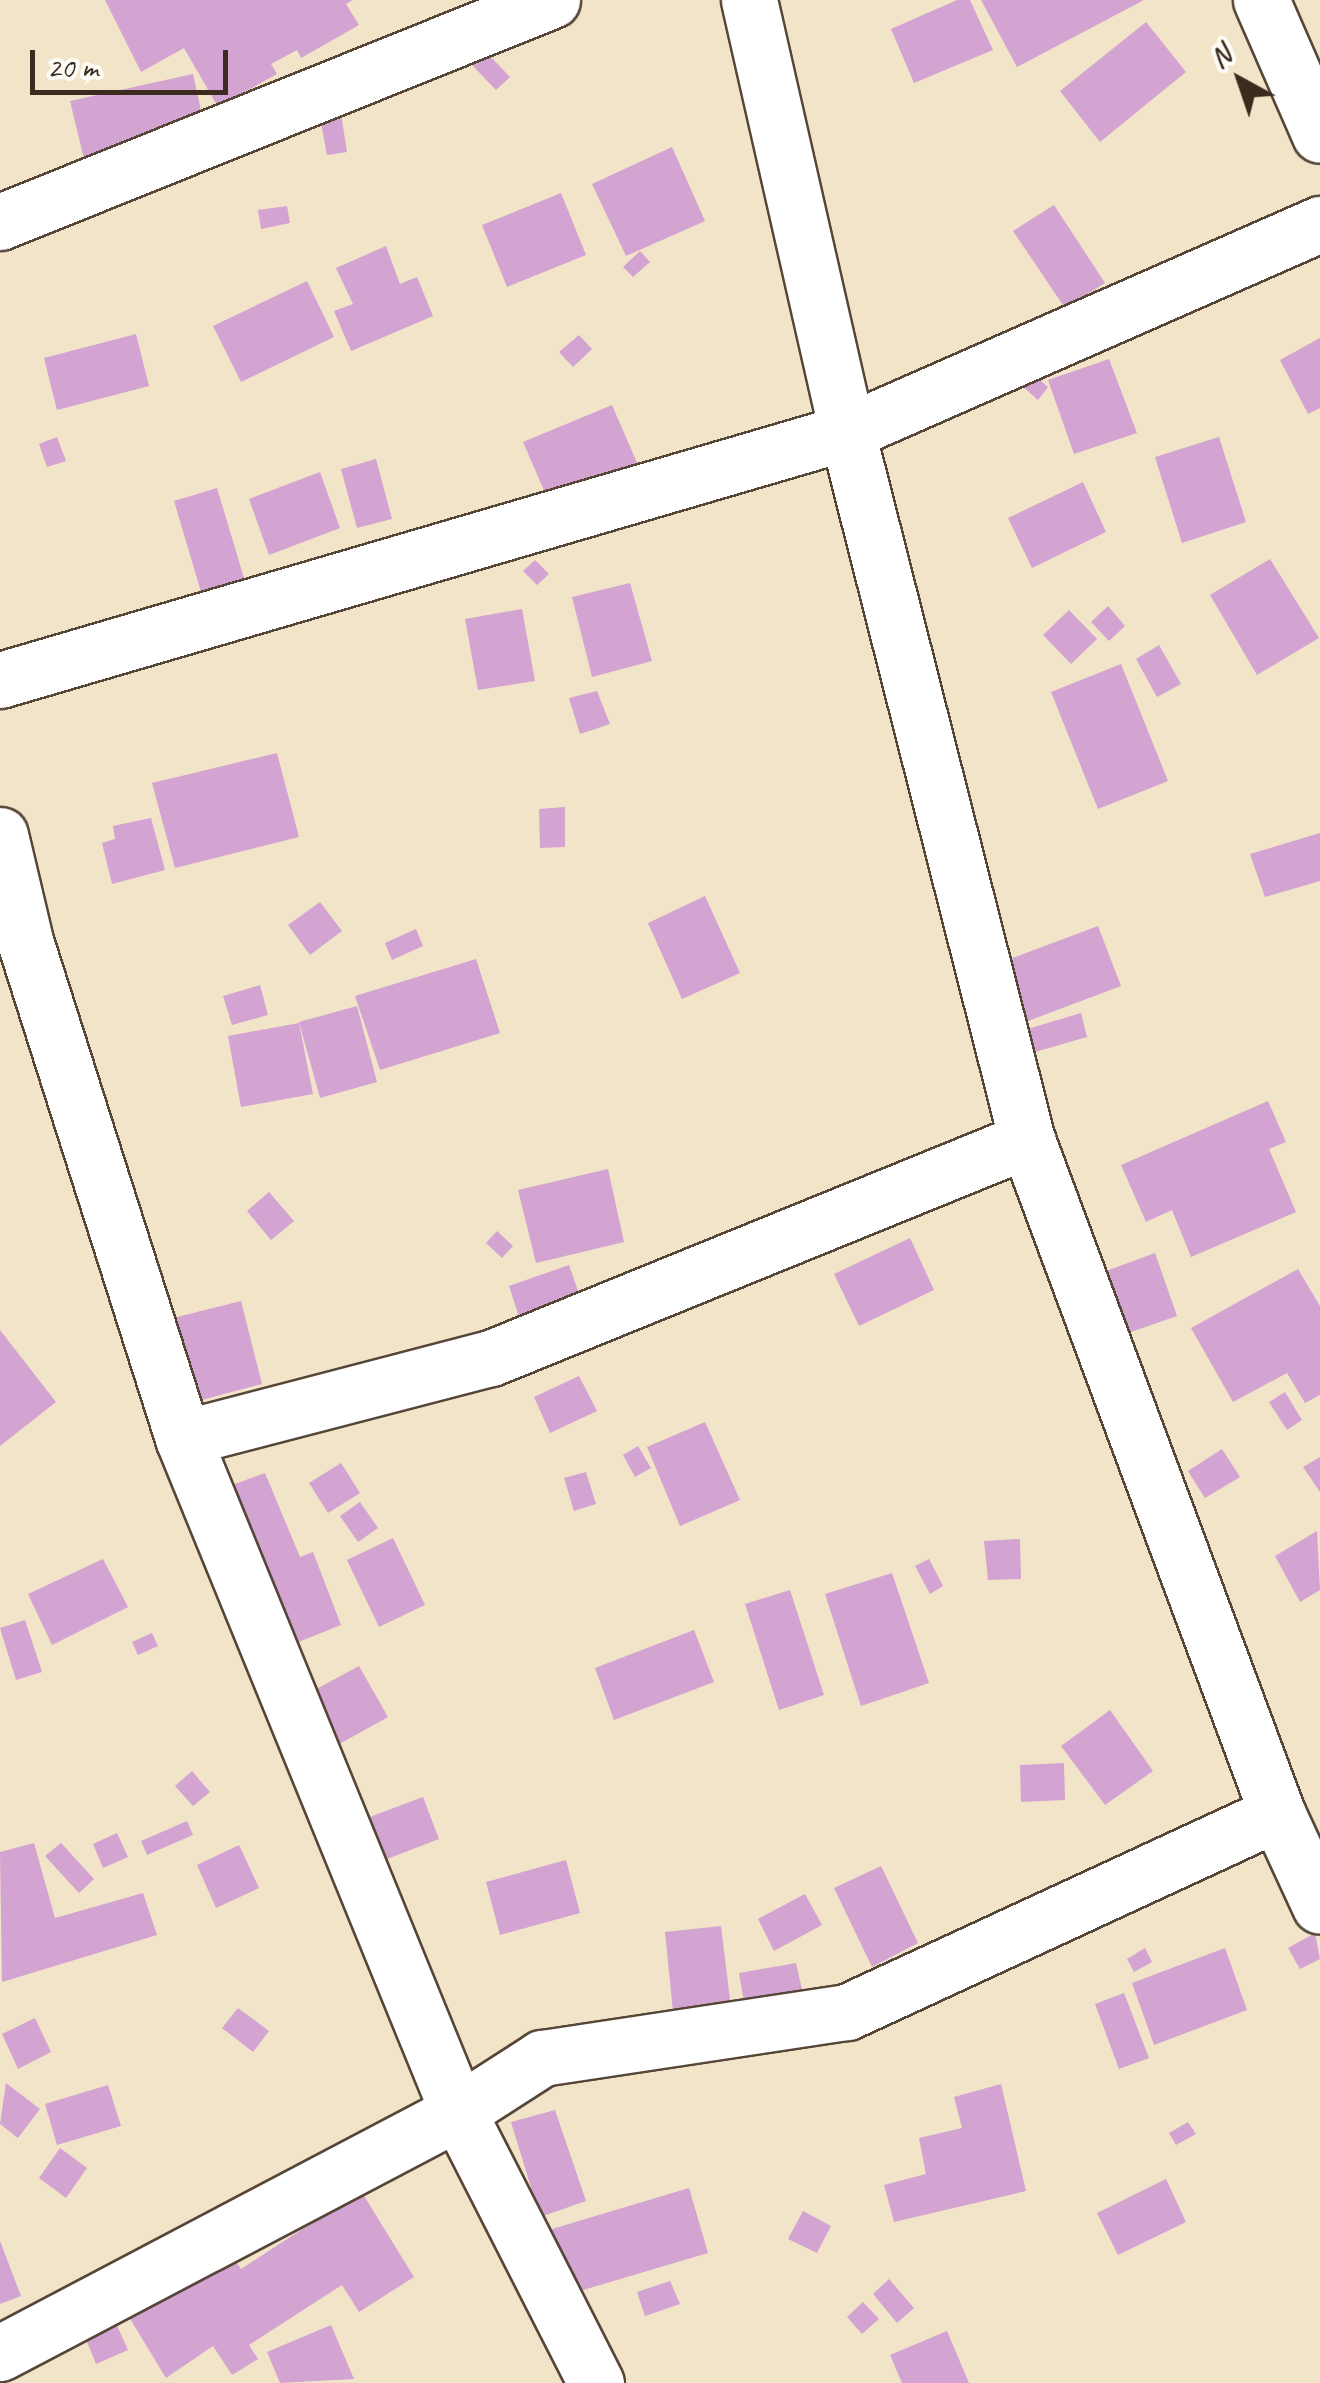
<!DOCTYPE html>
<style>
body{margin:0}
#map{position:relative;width:1320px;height:2383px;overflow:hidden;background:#f1e4c8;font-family:Caveat,sans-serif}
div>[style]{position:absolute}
.building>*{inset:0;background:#d3a3d2}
.roads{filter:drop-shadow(2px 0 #564638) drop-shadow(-2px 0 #564638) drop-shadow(0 2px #564638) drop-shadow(0 -2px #564638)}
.minor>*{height:55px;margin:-27.5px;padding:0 27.5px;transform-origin:27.5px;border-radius:27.5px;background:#fff}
span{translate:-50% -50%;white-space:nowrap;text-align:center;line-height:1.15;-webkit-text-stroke:10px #fdfcf7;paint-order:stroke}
.north{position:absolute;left:1190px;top:30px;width:100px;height:100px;-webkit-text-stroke:8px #fdfcf7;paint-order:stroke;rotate:320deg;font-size:28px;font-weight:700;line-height:40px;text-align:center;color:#3b2a1e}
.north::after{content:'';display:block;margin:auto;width:35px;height:45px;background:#3b2a1e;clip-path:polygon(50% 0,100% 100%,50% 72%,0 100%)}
.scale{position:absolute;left:30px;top:50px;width:198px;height:45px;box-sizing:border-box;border:5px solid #3b2a1e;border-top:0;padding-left:12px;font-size:30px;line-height:35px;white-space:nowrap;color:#3b2a1e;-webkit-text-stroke:8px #fdfcf7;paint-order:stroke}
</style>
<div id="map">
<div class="building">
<i style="clip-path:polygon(105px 0,353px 0,346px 4px,359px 25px,301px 58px,297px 50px,271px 64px,277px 74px,218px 107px,184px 48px,141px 72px)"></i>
<i style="clip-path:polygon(957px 0,970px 0,993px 50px,914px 83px,891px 29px)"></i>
<i style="clip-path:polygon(981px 0,1144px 0,1017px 67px)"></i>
<i style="clip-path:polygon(1146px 22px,1186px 72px,1100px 142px,1060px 91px)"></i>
<i style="clip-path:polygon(486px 52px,510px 77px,496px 90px,472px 65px)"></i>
<i style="clip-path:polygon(193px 74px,206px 133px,84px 159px,70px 101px)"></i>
<i style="clip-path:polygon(341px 114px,347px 152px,327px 155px,320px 117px)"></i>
<i style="clip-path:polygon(672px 147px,705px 221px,626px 256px,592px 184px)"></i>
<i style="clip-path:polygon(561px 193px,586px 255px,507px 287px,482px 225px)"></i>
<i style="clip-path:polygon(1054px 205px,1105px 283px,1065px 308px,1013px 231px)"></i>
<i style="clip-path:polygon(287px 206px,290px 223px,261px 229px,258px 210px)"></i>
<i style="clip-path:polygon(386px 246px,400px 284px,417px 277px,433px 316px,351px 351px,334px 311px,353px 304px,336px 268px)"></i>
<i style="clip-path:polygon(640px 251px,650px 262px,633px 277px,623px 267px)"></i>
<i style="clip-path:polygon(307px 281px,334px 337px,241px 382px,213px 326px)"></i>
<i style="clip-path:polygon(136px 334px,149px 386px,57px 410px,44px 358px)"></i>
<i style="clip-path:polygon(579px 335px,592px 349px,573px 367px,559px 352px)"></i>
<i style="clip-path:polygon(1320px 338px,1320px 408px,1308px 414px,1280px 360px)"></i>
<i style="clip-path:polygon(1109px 359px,1137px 433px,1074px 454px,1048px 380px)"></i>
<i style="clip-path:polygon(1033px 374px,1048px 387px,1038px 400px,1022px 386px)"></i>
<i style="clip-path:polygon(612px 405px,641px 472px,553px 511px,523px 442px)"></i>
<i style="clip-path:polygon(57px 437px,66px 461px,47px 467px,39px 444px)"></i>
<i style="clip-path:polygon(1219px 437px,1246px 522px,1182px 543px,1155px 457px)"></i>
<i style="clip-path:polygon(376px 459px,392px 519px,357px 528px,341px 469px)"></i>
<i style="clip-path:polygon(320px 472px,340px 528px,269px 555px,249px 499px)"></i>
<i style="clip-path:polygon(1083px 482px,1106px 532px,1032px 568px,1008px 518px)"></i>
<i style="clip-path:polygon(217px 488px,244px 578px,201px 592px,174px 501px)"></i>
<i style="clip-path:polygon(1270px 559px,1319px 638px,1257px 675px,1210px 595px)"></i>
<i style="clip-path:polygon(535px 560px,549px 574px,537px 585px,523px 571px)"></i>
<i style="clip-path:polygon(630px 583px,652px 661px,592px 677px,572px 597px)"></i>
<i style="clip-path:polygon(1108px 606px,1125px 626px,1109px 641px,1091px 622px)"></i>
<i style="clip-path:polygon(522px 609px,535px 681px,478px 690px,465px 619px)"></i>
<i style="clip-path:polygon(1069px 610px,1097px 639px,1071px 664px,1043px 635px)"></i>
<i style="clip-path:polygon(1159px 645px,1181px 684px,1157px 697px,1136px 659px)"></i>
<i style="clip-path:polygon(1121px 664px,1168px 781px,1098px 809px,1051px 692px)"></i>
<i style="clip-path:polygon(597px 691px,610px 724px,580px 734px,569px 698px)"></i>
<i style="clip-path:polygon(277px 753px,299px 837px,175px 868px,152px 783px)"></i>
<i style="clip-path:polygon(565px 807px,565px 847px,540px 848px,539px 809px)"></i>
<i style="clip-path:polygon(151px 818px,165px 870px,112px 884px,102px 843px,115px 839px,113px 826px)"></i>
<i style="clip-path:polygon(1320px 833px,1320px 881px,1265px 897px,1250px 854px)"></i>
<i style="clip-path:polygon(705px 896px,740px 973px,682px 999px,648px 923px)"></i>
<i style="clip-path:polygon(320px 902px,342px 931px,310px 955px,288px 925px)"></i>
<i style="clip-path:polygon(1098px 926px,1121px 986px,1020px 1024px,997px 964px)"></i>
<i style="clip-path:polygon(416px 929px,423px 946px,392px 960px,385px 943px)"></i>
<i style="clip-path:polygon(476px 959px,500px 1033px,380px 1070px,355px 996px)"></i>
<i style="clip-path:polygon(260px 985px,268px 1015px,232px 1025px,223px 996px)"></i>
<i style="clip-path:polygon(357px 1006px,377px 1082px,320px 1098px,299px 1022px)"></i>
<i style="clip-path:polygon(1081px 1013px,1087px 1037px,1028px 1054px,1021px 1031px)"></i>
<i style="clip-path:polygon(299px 1023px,313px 1094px,241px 1107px,228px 1036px)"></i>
<i style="clip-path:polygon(1268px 1101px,1286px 1142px,1269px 1149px,1296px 1212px,1191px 1257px,1172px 1210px,1146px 1222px,1121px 1165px)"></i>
<i style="clip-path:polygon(608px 1169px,624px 1242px,536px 1263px,518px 1190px)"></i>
<i style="clip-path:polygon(269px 1192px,294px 1221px,271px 1240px,247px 1211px)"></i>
<i style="clip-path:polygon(497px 1231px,513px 1246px,502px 1258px,486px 1243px)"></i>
<i style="clip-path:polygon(910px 1238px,934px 1290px,859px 1326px,834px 1274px)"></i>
<i style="clip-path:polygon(1155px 1253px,1177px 1316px,1108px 1340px,1087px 1278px)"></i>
<i style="clip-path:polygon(569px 1265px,584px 1308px,523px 1329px,509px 1286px)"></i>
<i style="clip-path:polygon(1298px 1269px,1320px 1306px,1320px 1395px,1305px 1403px,1287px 1373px,1233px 1402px,1191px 1328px)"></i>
<i style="clip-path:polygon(241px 1301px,262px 1384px,194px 1402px,173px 1318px)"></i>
<i style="clip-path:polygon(0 1330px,56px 1402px,0 1446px)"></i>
<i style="clip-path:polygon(579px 1376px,597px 1411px,550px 1433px,534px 1397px)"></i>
<i style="clip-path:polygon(1285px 1392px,1302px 1420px,1287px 1430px,1269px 1402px)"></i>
<i style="clip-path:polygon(705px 1422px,740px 1500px,680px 1526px,647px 1447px)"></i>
<i style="clip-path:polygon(638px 1446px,651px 1468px,635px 1477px,623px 1455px)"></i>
<i style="clip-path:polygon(1222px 1449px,1240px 1477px,1205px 1498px,1188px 1471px)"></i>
<i style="clip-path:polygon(1320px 1457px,1320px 1492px,1303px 1467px)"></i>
<i style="clip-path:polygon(341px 1463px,360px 1493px,328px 1513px,309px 1483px)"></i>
<i style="clip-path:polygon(586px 1472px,596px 1504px,574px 1511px,564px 1478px)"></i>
<i style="clip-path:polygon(265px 1473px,300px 1557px,313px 1552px,341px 1625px,276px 1651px,213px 1492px)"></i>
<i style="clip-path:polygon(360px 1502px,378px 1528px,358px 1542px,340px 1516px)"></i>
<i style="clip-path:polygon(1317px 1531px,1320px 1590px,1300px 1602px,1275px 1556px)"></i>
<i style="clip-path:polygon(393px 1538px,425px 1605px,379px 1627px,347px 1560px)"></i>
<i style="clip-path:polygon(1020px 1539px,1021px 1579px,988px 1580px,984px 1541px)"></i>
<i style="clip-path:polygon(103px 1559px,128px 1607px,52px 1645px,28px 1594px)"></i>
<i style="clip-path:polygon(929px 1559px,943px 1586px,930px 1594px,915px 1566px)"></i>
<i style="clip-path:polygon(892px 1573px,929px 1683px,861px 1706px,825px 1594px)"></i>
<i style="clip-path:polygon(790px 1590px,824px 1695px,779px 1710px,745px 1604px)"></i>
<i style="clip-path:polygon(25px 1620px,42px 1672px,16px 1680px,0 1628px)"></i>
<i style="clip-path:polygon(694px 1630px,714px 1682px,614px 1720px,595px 1668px)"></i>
<i style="clip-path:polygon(152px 1633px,158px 1646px,138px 1655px,132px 1642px)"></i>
<i style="clip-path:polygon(359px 1666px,388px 1717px,334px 1747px,307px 1694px)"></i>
<i style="clip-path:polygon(1110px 1710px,1153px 1771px,1105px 1805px,1061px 1746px)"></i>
<i style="clip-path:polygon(1064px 1763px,1065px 1800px,1021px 1802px,1020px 1765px)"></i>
<i style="clip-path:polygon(192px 1771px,210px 1792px,193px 1806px,175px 1786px)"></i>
<i style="clip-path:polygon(423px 1797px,439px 1839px,374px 1864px,359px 1821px)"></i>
<i style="clip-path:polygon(187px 1821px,193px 1835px,147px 1855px,141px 1841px)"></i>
<i style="clip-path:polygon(117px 1833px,128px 1857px,103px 1868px,93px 1844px)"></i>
<i style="clip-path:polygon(34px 1843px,55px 1918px,143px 1893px,157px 1935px,2px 1982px,0 1852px)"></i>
<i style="clip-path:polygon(61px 1843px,94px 1879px,79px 1893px,45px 1856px)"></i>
<i style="clip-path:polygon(239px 1845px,259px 1888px,216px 1908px,197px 1865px)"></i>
<i style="clip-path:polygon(566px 1860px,580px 1913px,500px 1935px,486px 1882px)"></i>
<i style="clip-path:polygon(881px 1866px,918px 1943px,872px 1967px,834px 1888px)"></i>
<i style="clip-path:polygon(805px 1894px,822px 1925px,774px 1951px,758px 1919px)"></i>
<i style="clip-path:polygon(721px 1926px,732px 2016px,674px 2022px,665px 1932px)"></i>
<i style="clip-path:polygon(1315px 1933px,1320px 1959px,1300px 1969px,1288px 1948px)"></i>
<i style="clip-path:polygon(1145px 1948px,1152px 1962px,1134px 1972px,1127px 1959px)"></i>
<i style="clip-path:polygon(1225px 1948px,1247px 2010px,1154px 2045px,1132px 1983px)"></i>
<i style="clip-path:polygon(796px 1963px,806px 2007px,747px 2019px,739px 1973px)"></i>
<i style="clip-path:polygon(1124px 1993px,1149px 2058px,1119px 2069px,1095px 2004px)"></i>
<i style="clip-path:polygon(238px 2008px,269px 2031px,253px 2052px,222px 2028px)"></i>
<i style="clip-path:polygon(35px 2018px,51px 2052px,18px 2069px,2px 2034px)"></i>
<i style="clip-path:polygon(6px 2083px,40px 2109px,18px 2138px,0 2124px)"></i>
<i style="clip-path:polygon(1001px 2084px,1026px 2191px,894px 2222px,884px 2185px,926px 2174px,919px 2138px,962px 2128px,954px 2097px)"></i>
<i style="clip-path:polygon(108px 2085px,121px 2126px,57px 2145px,45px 2104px)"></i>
<i style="clip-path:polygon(555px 2110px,586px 2201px,540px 2217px,511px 2122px)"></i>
<i style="clip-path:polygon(1188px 2122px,1196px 2134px,1176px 2145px,1169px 2133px)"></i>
<i style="clip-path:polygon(60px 2148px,87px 2168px,66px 2198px,39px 2178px)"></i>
<i style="clip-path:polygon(1166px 2179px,1186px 2222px,1118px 2255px,1097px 2213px)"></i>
<i style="clip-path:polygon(689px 2188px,708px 2253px,573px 2293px,552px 2229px)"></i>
<i style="clip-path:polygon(361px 2191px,414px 2277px,359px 2312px,342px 2285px,249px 2345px,258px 2359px,232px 2375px,213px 2346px,166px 2378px,129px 2317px,229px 2252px,241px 2269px)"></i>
<i style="clip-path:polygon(803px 2211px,831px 2226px,817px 2253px,788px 2239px)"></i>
<i style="clip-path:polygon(0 2241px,21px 2296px,0 2304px)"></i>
<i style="clip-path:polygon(889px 2279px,914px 2308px,897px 2323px,873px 2294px)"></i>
<i style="clip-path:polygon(670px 2281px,680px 2304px,645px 2316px,637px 2292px)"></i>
<i style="clip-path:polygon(863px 2302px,879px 2319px,862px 2334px,847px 2317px)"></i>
<i style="clip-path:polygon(114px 2319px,128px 2350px,96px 2364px,83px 2332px)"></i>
<i style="clip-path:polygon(331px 2325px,354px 2379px,280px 2383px,267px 2352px)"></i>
<i style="clip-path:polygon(947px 2331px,969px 2383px,902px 2383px,890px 2355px)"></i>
</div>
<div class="roads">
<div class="minor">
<i style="left:749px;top:0;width:443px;rotate:77.2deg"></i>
<i style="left:847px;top:432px;width:731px;rotate:75.74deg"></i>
<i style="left:1027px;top:1140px;width:718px;rotate:69.62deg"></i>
<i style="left:1277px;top:1813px;width:102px;rotate:65.2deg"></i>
<i style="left:1261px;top:0;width:147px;rotate:66.4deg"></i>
<i style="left:0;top:222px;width:595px;rotate:-21.91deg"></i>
<i style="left:0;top:680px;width:883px;rotate:-16.32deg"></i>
<i style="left:847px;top:432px;width:517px;rotate:-23.74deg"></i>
<i style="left:0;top:835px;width:109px;rotate:76.7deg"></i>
<i style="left:25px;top:941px;width:522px;rotate:72.36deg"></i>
<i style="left:183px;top:1438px;width:728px;rotate:67.8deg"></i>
<i style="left:458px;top:2112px;width:304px;rotate:63deg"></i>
<i style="left:183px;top:1438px;width:318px;rotate:-14.6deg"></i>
<i style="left:491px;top:1358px;width:579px;rotate:-22.13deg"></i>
<i style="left:0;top:2353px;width:518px;rotate:-27.75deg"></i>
<i style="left:458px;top:2112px;width:100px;rotate:-32.7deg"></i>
<i style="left:542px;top:2058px;width:308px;rotate:-8.6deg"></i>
<i style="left:847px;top:2012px;width:474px;rotate:-24.8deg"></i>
</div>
</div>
<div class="north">N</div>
<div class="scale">20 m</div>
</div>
